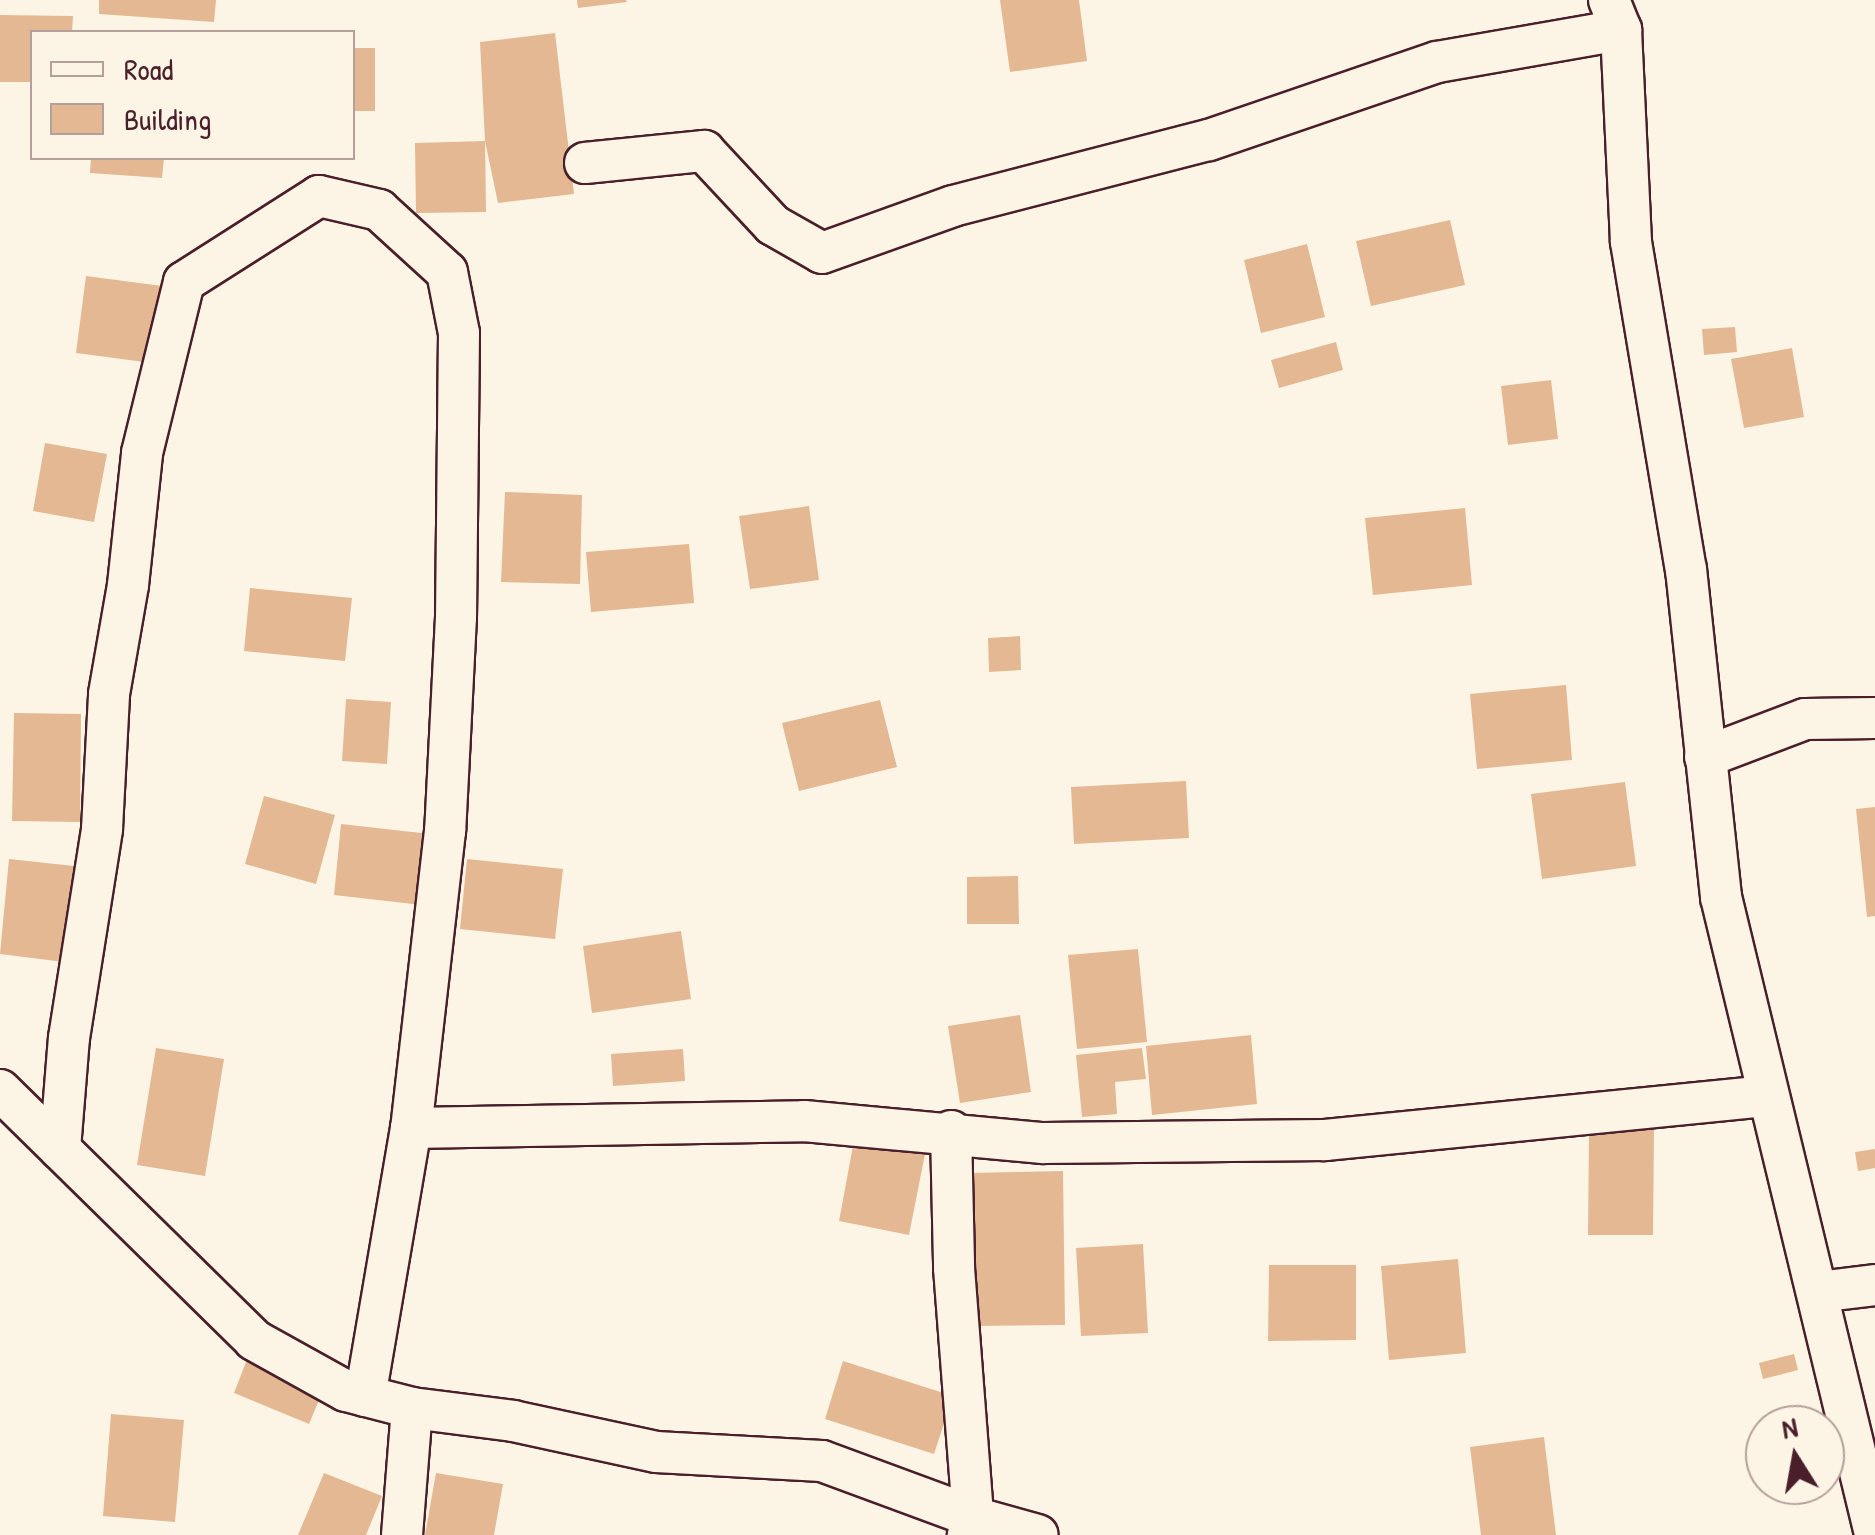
<!DOCTYPE html>
<style>
body{margin:0}
#map{position:relative;width:1875px;height:1535px;overflow:hidden;background:#fcf5e5;font-family:"Patrick Hand",sans-serif}
div>[style]{position:absolute}
.building>*{inset:0;background:#e3b893}
.roads{filter:drop-shadow(2px 0 #4a1f2b) drop-shadow(-2px 0 #4a1f2b) drop-shadow(0 2px #4a1f2b) drop-shadow(0 -2px #4a1f2b)}
.street>*{height:40px;margin:-20px;padding:0 20px;transform-origin:20px;border-radius:20px;background:#fcf5e5}
span{translate:-50% -50%;white-space:nowrap;text-align:center;line-height:1.15;-webkit-text-stroke:8px #fcf5e5;paint-order:stroke}
.legend{position:absolute;left:30px;top:30px;width:325px;height:130px;box-sizing:border-box;background:#fcf5e5;border:2px solid #b59f9b;margin:0;padding:12px 18px;list-style:none;font-size:30px;color:#4a1f2b}
.legend li{display:flex;align-items:center;gap:20px;height:50px}
.legend b{width:50px;border:2px solid #b59f9b}
.north{position:absolute;left:1745px;top:1405px;width:100px;height:100px;box-sizing:border-box;background:#fcf5e5;border:2px solid #b59f9b;border-radius:50%;rotate:349deg;font-size:28px;font-weight:700;line-height:40px;text-align:center;color:#4a1f2b}
.north::after{content:'';display:block;margin:auto;width:35px;height:45px;background:#4a1f2b;clip-path:polygon(50% 0,100% 100%,50% 72%,0 100%)}
</style>
<div id="map">
<div class="building">
<i style="clip-path:polygon(99px 0,216px 0,214px 22px,99px 14px)"></i>
<i style="clip-path:polygon(577px 0,626px 0,627px 2px,578px 8px)"></i>
<i style="clip-path:polygon(1000px 0,1079px 0,1087px 61px,1010px 72px)"></i>
<i style="clip-path:polygon(0 15px,73px 16px,72px 32px,32px 32px,32px 82px,0 82px)"></i>
<i style="clip-path:polygon(555px 33px,574px 194px,498px 203px,485px 141px,486px 212px,416px 213px,415px 143px,485px 141px,480px 42px)"></i>
<i style="clip-path:polygon(352px 48px,375px 48px,375px 111px,352px 111px)"></i>
<i style="clip-path:polygon(91px 158px,164px 158px,162px 178px,90px 173px)"></i>
<i style="clip-path:polygon(1450px 220px,1465px 285px,1371px 306px,1356px 241px)"></i>
<i style="clip-path:polygon(1307px 244px,1325px 317px,1261px 333px,1244px 260px)"></i>
<i style="clip-path:polygon(86px 276px,162px 286px,152px 363px,76px 353px)"></i>
<i style="clip-path:polygon(1735px 327px,1737px 352px,1704px 355px,1702px 329px)"></i>
<i style="clip-path:polygon(1336px 342px,1343px 370px,1279px 388px,1271px 360px)"></i>
<i style="clip-path:polygon(1792px 348px,1804px 417px,1744px 428px,1731px 359px)"></i>
<i style="clip-path:polygon(1551px 380px,1558px 439px,1508px 445px,1501px 386px)"></i>
<i style="clip-path:polygon(45px 443px,107px 454px,94px 522px,33px 511px)"></i>
<i style="clip-path:polygon(505px 492px,582px 495px,580px 584px,501px 582px)"></i>
<i style="clip-path:polygon(809px 506px,819px 580px,750px 589px,739px 516px)"></i>
<i style="clip-path:polygon(1465px 508px,1472px 585px,1373px 595px,1365px 518px)"></i>
<i style="clip-path:polygon(689px 544px,694px 603px,591px 612px,586px 552px)"></i>
<i style="clip-path:polygon(250px 588px,352px 598px,345px 661px,244px 651px)"></i>
<i style="clip-path:polygon(1020px 636px,1021px 670px,989px 672px,988px 638px)"></i>
<i style="clip-path:polygon(1566px 685px,1572px 760px,1477px 769px,1470px 694px)"></i>
<i style="clip-path:polygon(346px 699px,391px 702px,387px 764px,342px 761px)"></i>
<i style="clip-path:polygon(880px 700px,897px 767px,799px 791px,782px 723px)"></i>
<i style="clip-path:polygon(14px 713px,81px 714px,80px 822px,12px 821px)"></i>
<i style="clip-path:polygon(1186px 781px,1189px 838px,1074px 844px,1071px 787px)"></i>
<i style="clip-path:polygon(1625px 782px,1636px 866px,1542px 879px,1531px 794px)"></i>
<i style="clip-path:polygon(264px 796px,335px 815px,316px 884px,245px 864px)"></i>
<i style="clip-path:polygon(1875px 807px,1875px 916px,1867px 917px,1856px 809px)"></i>
<i style="clip-path:polygon(341px 824px,430px 834px,422px 905px,334px 895px)"></i>
<i style="clip-path:polygon(9px 859px,83px 867px,72px 963px,0 954px)"></i>
<i style="clip-path:polygon(467px 859px,563px 869px,555px 939px,460px 929px)"></i>
<i style="clip-path:polygon(1018px 876px,1019px 924px,967px 924px,967px 877px)"></i>
<i style="clip-path:polygon(681px 931px,691px 999px,592px 1013px,583px 946px)"></i>
<i style="clip-path:polygon(1138px 949px,1147px 1042px,1077px 1049px,1068px 955px)"></i>
<i style="clip-path:polygon(1020px 1015px,1031px 1092px,960px 1103px,948px 1026px)"></i>
<i style="clip-path:polygon(1251px 1035px,1257px 1104px,1152px 1115px,1146px 1046px)"></i>
<i style="clip-path:polygon(156px 1048px,224px 1059px,205px 1176px,137px 1165px)"></i>
<i style="clip-path:polygon(1142px 1048px,1146px 1079px,1115px 1082px,1117px 1114px,1082px 1117px,1076px 1055px)"></i>
<i style="clip-path:polygon(683px 1049px,685px 1081px,613px 1086px,611px 1054px)"></i>
<i style="clip-path:polygon(856px 1130px,927px 1144px,909px 1235px,839px 1221px)"></i>
<i style="clip-path:polygon(1589px 1130px,1654px 1130px,1653px 1235px,1588px 1235px)"></i>
<i style="clip-path:polygon(1875px 1149px,1875px 1168px,1858px 1171px,1855px 1152px)"></i>
<i style="clip-path:polygon(1063px 1171px,1065px 1325px,970px 1326px,967px 1173px)"></i>
<i style="clip-path:polygon(1143px 1244px,1148px 1333px,1081px 1336px,1076px 1248px)"></i>
<i style="clip-path:polygon(1458px 1259px,1466px 1353px,1389px 1360px,1381px 1266px)"></i>
<i style="clip-path:polygon(1269px 1265px,1356px 1265px,1356px 1340px,1268px 1341px)"></i>
<i style="clip-path:polygon(1794px 1354px,1798px 1370px,1763px 1379px,1759px 1363px)"></i>
<i style="clip-path:polygon(248px 1357px,324px 1388px,309px 1424px,234px 1393px)"></i>
<i style="clip-path:polygon(843px 1361px,953px 1396px,934px 1454px,825px 1419px)"></i>
<i style="clip-path:polygon(111px 1414px,184px 1420px,175px 1522px,103px 1516px)"></i>
<i style="clip-path:polygon(1544px 1437px,1556px 1535px,1481px 1535px,1470px 1447px)"></i>
<i style="clip-path:polygon(324px 1473px,382px 1496px,366px 1535px,298px 1535px)"></i>
<i style="clip-path:polygon(436px 1473px,503px 1484px,494px 1535px,425px 1535px)"></i>
</div>
<div class="roads">
<div class="street">
<i style="left:1609px;top:0;width:32px;rotate:68deg"></i>
<i style="left:1621px;top:30px;width:212px;rotate:87.3deg"></i>
<i style="left:1631px;top:242px;width:332px;rotate:80.5deg"></i>
<i style="left:1686px;top:569px;width:330px;rotate:83.9deg"></i>
<i style="left:1721px;top:897px;width:655px;rotate:76.41deg"></i>
<i style="left:585px;top:163px;width:120px;rotate:-5.8deg"></i>
<i style="left:704px;top:151px;width:101px;rotate:47deg"></i>
<i style="left:773px;top:225px;width:56px;rotate:29.7deg"></i>
<i style="left:822px;top:253px;width:139px;rotate:-19.7deg"></i>
<i style="left:953px;top:206px;width:264px;rotate:-14.5deg"></i>
<i style="left:1209px;top:140px;width:241px;rotate:-18.9deg"></i>
<i style="left:1437px;top:62px;width:187px;rotate:-9.9deg"></i>
<i style="left:1705px;top:757px;width:107px;rotate:-20.8deg"></i>
<i style="left:1805px;top:719px;width:70px;rotate:-0.8deg"></i>
<i style="left:0;top:1090px;width:356px;rotate:44.5deg"></i>
<i style="left:254px;top:1340px;width:105px;rotate:29deg"></i>
<i style="left:346px;top:1391px;width:68px;rotate:14.4deg"></i>
<i style="left:412px;top:1408px;width:102px;rotate:7.3deg"></i>
<i style="left:513px;top:1421px;width:146px;rotate:12.2deg"></i>
<i style="left:656px;top:1452px;width:166px;rotate:3.1deg"></i>
<i style="left:822px;top:1461px;width:161px;rotate:20.3deg"></i>
<i style="left:973px;top:1517px;width:67px;rotate:15.5deg"></i>
<i style="left:411px;top:1128px;width:393px;rotate:-1deg"></i>
<i style="left:804px;top:1121px;width:240px;rotate:5.3deg"></i>
<i style="left:1043px;top:1143px;width:282px;rotate:-0.6deg"></i>
<i style="left:1325px;top:1140px;width:445px;rotate:-5.7deg"></i>
<i style="left:951px;top:1131px;width:137px;rotate:88.7deg"></i>
<i style="left:954px;top:1268px;width:250px;rotate:85.6deg"></i>
<i style="left:973px;top:1517px;width:19px;rotate:106deg"></i>
<i style="left:60px;top:1149px;width:111px;rotate:-85.4deg"></i>
<i style="left:69px;top:1038px;width:212px;rotate:-81deg"></i>
<i style="left:102px;top:829px;width:135px;rotate:-87deg"></i>
<i style="left:109px;top:694px;width:111px;rotate:-80.1deg"></i>
<i style="left:128px;top:585px;width:133px;rotate:-83.9deg"></i>
<i style="left:142px;top:453px;width:176px;rotate:-76.2deg"></i>
<i style="left:184px;top:282px;width:160px;rotate:-32.5deg"></i>
<i style="left:319px;top:196px;width:62px;rotate:13.1deg"></i>
<i style="left:379px;top:210px;width:92px;rotate:42.4deg"></i>
<i style="left:447px;top:272px;width:62px;rotate:78.9deg"></i>
<i style="left:459px;top:333px;width:284px;rotate:90.6deg"></i>
<i style="left:456px;top:617px;width:214px;rotate:92.9deg"></i>
<i style="left:445px;top:831px;width:299px;rotate:96.5deg"></i>
<i style="left:411px;top:1128px;width:272px;rotate:99.7deg"></i>
<i style="left:1818px;top:1292px;width:57px;rotate:-7deg"></i>
<i style="left:402px;top:1535px;width:127px;rotate:-85.5deg"></i>
</div>
</div>
<ul class="legend">
<li><b style="height:12px;background:#fcf5e5"></b>Road</li>
<li><b style="height:28px;background:#e3b893"></b>Building</li>
</ul>
<div class="north">N</div>
</div>
